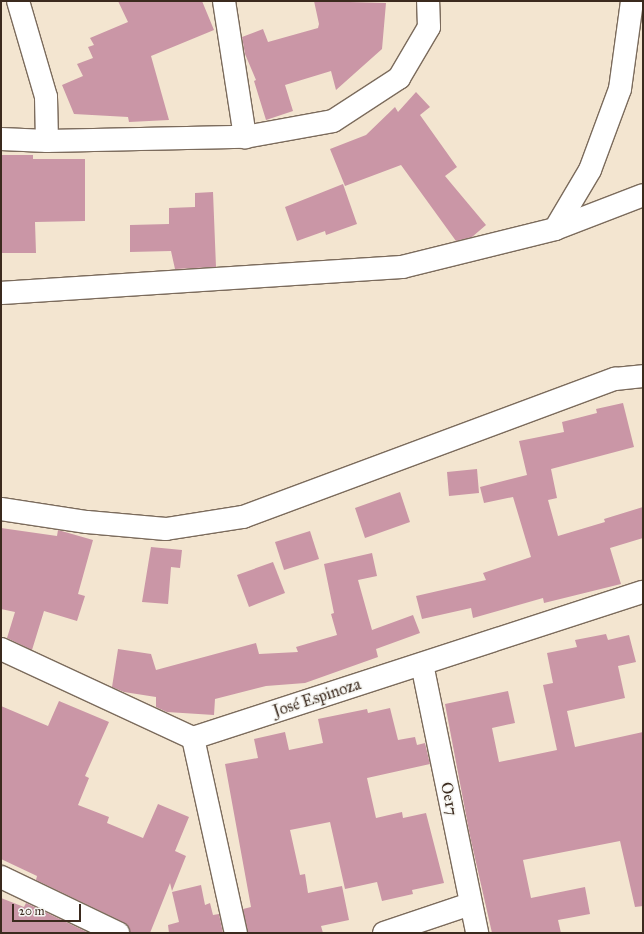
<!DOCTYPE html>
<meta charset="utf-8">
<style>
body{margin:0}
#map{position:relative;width:644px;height:934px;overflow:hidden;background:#f3e5d0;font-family:"IM FELL Great Primer",serif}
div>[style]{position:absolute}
.building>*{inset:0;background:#ca96a6}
.roads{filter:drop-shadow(1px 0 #7b6b5c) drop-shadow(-1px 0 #7b6b5c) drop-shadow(0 1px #7b6b5c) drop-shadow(0 -1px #7b6b5c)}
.street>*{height:22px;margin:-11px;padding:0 11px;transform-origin:11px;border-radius:11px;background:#fff}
span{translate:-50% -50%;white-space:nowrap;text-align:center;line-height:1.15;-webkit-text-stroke:3px #f6f6f2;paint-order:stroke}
.street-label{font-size:16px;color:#3b2a1e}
.frame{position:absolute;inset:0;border:2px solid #3b2a1e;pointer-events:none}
.scale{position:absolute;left:12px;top:904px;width:69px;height:18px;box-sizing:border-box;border:2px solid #3b2a1e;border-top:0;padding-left:5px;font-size:12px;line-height:14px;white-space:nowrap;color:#3b2a1e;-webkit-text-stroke:3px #f6f6f2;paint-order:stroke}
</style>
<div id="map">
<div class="building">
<i style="clip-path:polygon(118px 1px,202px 1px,214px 30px,151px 56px,169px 120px,129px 122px,128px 117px,74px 114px,62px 85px,83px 76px,77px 64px,93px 58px,88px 47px,94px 45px,90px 38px,128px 22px)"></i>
<i style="clip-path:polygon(314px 1px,386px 3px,382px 49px,336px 90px,331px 71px,285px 85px,293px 111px,266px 120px,254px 81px,256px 80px,245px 54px,242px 37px,263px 29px,268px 42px,318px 28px,319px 24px)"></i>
<i style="clip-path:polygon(416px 92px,430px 107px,420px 115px,457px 167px,445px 176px,486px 225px,472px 237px,456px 241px,401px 165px,345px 186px,330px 149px,366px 135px,395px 107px,398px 112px)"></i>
<i style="clip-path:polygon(1px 155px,33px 155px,33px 159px,85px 159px,85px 221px,35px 222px,36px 253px,1px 253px)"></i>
<i style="clip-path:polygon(343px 184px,357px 224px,326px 235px,325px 231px,297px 241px,285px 207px)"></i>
<i style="clip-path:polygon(213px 192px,216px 267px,175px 269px,171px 251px,130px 252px,130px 225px,169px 224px,169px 208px,195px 207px,195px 193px)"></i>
<i style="clip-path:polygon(623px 403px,634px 447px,551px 469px,557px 498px,548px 500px,558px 536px,605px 522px,604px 519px,643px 507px,643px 538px,610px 548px,621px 584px,544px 603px,543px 598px,473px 618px,471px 608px,422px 619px,416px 596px,486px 580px,483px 573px,531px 557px,513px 497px,484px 503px,480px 487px,527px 475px,519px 441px,564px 432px,562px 422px,597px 413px,596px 409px)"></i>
<i style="clip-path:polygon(477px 469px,479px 493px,449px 496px,447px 472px)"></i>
<i style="clip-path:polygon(400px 492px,410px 522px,365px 538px,355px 508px)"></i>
<i style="clip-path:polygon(1px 528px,57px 536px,58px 530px,93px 540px,78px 594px,85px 596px,77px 621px,44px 611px,32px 650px,7px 638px,15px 612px,1px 609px)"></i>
<i style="clip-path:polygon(310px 531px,319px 559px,284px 570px,275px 542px)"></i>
<i style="clip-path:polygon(151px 547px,182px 550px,180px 568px,171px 567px,168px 604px,142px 602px)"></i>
<i style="clip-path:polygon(372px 553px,377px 576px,358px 580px,372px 630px,413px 615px,420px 633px,376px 649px,378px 657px,305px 683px,266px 686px,215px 699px,214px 715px,167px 712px,156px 707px,156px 697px,124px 692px,112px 687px,118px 649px,151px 654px,156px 670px,256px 643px,259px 654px,298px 652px,296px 647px,337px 635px,331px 614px,334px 613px,324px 564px)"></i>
<i style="clip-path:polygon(273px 562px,285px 593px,249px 607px,237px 575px)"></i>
<i style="clip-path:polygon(606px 634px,608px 640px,629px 635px,636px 662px,618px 666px,625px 698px,567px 711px,575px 747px,643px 732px,643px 906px,635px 907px,620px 841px,523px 860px,531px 898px,585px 887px,590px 914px,558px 920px,561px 933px,492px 933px,470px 836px,445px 704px,508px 691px,515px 723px,492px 728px,499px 762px,557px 750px,543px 685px,553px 683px,547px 653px,577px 647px,575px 640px)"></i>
<i style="clip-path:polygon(59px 701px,109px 722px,85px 776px,89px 778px,78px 805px,109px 817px,107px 823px,143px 838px,158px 804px,189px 817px,175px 851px,186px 856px,172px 891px,170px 883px,150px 933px,130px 933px,123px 922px,36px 880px,37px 876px,1px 859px,1px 706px,48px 726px)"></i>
<i style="clip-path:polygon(390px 708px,398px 740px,415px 737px,417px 745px,425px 743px,430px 764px,367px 778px,376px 818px,402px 812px,403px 818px,426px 813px,444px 883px,412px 890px,413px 894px,382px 901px,377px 882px,345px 889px,330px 822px,290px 830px,300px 875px,305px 874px,308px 893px,342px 886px,349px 920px,321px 926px,323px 933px,248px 933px,243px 909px,251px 907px,225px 764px,258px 758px,254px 739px,285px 732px,289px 750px,323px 743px,318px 719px,367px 709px,368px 713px)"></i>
<i style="clip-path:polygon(201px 885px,205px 905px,210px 903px,213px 915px,219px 914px,223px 933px,169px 933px,168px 925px,179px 922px,172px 892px)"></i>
<i style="clip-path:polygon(1px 898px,24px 907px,26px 903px,89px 933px,1px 933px)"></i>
</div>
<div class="roads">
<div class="street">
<i style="left:18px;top:1px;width:100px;rotate:73.7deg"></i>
<i style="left:46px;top:97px;width:44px;rotate:88.7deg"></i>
<i style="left:224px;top:1px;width:138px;rotate:81.2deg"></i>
<i style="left:1px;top:139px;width:46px;rotate:2.5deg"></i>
<i style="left:47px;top:141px;width:198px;rotate:-1.2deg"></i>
<i style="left:245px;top:137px;width:89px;rotate:-10.3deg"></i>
<i style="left:333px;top:121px;width:79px;rotate:-33.1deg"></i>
<i style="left:399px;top:78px;width:59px;rotate:-59.5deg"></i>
<i style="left:429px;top:27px;width:26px;rotate:-92deg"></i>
<i style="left:555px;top:229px;width:69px;rotate:-59.3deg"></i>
<i style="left:590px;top:170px;width:86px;rotate:-69.7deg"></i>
<i style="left:620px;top:89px;width:89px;rotate:-82.2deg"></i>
<i style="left:1px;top:293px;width:402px;rotate:-3.7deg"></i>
<i style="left:402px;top:267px;width:158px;rotate:-13.9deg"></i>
<i style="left:555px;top:229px;width:94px;rotate:-21.1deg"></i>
<i style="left:1px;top:509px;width:87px;rotate:8.6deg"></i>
<i style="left:87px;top:522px;width:79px;rotate:5.1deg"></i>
<i style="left:166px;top:529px;width:78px;rotate:-8.9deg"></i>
<i style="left:243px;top:517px;width:397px;rotate:-20.4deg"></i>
<i style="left:615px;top:379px;width:28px;rotate:-6deg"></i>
<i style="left:1px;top:649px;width:212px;rotate:24.9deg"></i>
<i style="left:193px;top:738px;width:473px;rotate:-18deg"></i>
<i style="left:422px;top:664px;width:275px;rotate:78.4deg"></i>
<i style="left:193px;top:738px;width:200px;rotate:77.6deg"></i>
<i style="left:1px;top:877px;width:130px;rotate:25.6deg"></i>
<i style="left:384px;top:933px;width:91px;rotate:-18.6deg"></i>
</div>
</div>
<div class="street-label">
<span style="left:317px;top:698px;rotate:-18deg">José Espinoza</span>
<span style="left:449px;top:799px;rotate:79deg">Oe17</span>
</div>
<div class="frame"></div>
<div class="scale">20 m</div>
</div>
